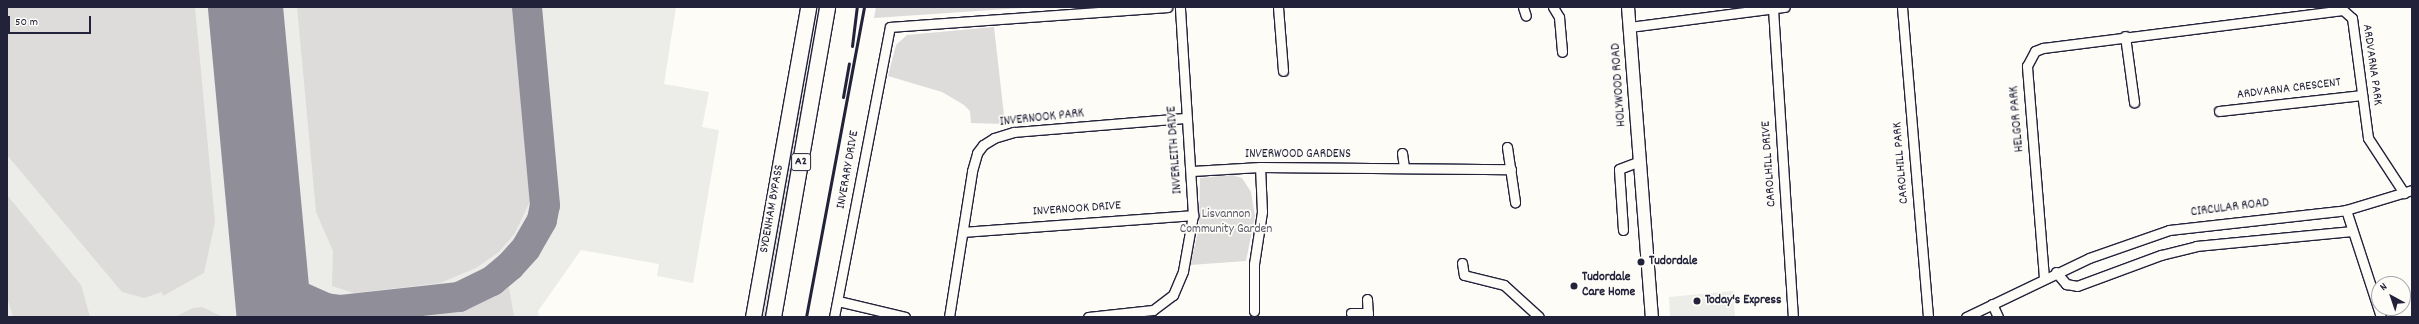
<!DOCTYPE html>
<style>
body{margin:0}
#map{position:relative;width:2419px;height:324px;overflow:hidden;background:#fdfcf7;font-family:Dekko,sans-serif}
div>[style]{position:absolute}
.built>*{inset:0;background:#ecece9}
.green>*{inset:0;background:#dddcdb}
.taxiway>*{height:30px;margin:-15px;padding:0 15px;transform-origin:15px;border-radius:15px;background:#908f99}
.runway>*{height:75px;margin:-37.5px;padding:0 37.5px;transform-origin:37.5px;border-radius:37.5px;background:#908f99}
.roads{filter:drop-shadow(1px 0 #22223b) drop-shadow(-1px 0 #22223b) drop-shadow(0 1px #22223b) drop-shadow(0 -1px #22223b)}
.minor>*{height:9px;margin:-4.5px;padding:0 4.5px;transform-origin:4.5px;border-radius:4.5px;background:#fdfcf7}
.secondary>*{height:12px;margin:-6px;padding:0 6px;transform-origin:6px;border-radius:6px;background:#fdfcf7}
.trunk>*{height:15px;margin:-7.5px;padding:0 7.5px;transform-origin:7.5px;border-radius:7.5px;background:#fdfcf7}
.rail>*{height:3px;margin:-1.5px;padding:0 1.5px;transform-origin:1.5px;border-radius:1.5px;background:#22223b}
.dots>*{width:11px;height:11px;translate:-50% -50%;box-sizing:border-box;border:2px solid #fdfcf7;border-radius:50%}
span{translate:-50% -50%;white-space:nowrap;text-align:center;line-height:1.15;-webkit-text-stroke:3.5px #fdfcf7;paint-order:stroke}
.shield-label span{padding:1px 3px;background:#fdfcf7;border:1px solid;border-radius:3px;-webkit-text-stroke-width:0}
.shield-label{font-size:12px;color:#22223b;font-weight:700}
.street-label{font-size:13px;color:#22223b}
.park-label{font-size:13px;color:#5a5a6b}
.poi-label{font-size:13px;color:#22223b;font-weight:700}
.left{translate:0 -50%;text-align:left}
.frame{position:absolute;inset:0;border:8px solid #22223b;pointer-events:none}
.north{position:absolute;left:2371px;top:276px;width:40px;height:40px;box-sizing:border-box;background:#fdfcf7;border:1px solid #a5a5ac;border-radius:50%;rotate:320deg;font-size:11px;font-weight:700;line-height:16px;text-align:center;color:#22223b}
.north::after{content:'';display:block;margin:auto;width:14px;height:18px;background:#22223b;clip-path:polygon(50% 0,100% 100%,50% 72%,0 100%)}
.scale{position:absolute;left:8px;top:16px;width:83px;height:18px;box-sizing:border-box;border:2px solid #22223b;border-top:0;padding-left:5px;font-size:12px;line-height:14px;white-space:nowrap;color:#22223b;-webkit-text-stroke:3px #fdfcf7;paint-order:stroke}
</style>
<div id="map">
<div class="built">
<i style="clip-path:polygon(7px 7px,676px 7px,664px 84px,709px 92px,702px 127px,719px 130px,693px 283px,657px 276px,659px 264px,581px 250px,538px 311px,539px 317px,7px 317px)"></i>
<i style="clip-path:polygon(1733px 291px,1735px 317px,1670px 317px,1669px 297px)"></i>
</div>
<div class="green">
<i style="clip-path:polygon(7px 7px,195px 7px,215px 222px,204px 273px,163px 296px,162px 292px,144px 298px,122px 292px,7px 155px)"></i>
<i style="clip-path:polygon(297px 7px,512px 7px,530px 201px,515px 233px,499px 252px,476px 268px,440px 283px,354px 293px,332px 286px,333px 251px,316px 212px)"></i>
<i style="clip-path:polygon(816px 7px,821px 7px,766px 317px,760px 317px)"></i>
<i style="clip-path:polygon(876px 7px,1038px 7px,874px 18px)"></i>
<i style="clip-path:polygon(994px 27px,1005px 124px,971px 123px,970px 111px,964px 105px,942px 92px,888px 76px,896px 45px,907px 35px)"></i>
<i style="clip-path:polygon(1232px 175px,1242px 178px,1251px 192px,1255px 216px,1246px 261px,1190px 265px,1199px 228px,1200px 178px)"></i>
<i style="clip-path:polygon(7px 195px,81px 285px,90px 317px,13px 317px,7px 297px)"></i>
<i style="clip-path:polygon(509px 287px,514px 317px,422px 317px,464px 310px)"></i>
<i style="clip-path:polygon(202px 307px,223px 317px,175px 317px,193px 308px)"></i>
</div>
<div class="taxiway">
<i style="left:267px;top:248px;width:23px;rotate:67deg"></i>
<i style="left:276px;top:269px;width:35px;rotate:50deg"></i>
<i style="left:299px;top:296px;width:30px;rotate:24deg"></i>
<i style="left:326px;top:308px;width:15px;rotate:8deg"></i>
<i style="left:341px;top:310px;width:119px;rotate:-6.3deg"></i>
<i style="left:459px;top:297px;width:37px;rotate:-26deg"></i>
<i style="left:492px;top:281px;width:23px;rotate:-40deg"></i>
<i style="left:510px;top:266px;width:24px;rotate:-48deg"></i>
<i style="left:526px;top:248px;width:32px;rotate:-60deg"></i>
<i style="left:542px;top:220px;width:15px;rotate:-79deg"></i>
<i style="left:545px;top:205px;width:199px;rotate:-95.2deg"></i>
</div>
<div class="runway">
<i style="left:245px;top:7px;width:311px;rotate:84.7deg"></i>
</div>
<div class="roads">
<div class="minor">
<i style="left:1278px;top:7px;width:64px;rotate:85.5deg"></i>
<i style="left:1523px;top:7px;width:9px;rotate:72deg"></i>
<i style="left:1553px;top:7px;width:12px;rotate:59deg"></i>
<i style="left:1559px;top:17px;width:35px;rotate:85deg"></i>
<i style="left:1902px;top:7px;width:311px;rotate:85.2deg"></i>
<i style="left:1773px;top:9px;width:309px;rotate:86.3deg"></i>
<i style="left:1630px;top:27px;width:156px;rotate:-7.4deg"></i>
<i style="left:2125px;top:36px;width:67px;rotate:82.2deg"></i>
<i style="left:2219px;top:111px;width:144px;rotate:-6.4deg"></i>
<i style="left:1507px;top:147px;width:56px;rotate:81.7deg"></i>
<i style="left:1402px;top:153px;width:15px;rotate:82deg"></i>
<i style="left:1192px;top:171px;width:68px;rotate:-3.4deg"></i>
<i style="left:1260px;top:167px;width:251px;rotate:0.5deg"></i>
<i style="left:2346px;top:210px;width:113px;rotate:71.9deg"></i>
<i style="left:1623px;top:230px;width:61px;rotate:-93.8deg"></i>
<i style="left:1619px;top:169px;width:22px;rotate:-21deg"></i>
<i style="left:963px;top:232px;width:231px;rotate:-4.2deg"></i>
<i style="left:1462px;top:263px;width:12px;rotate:81deg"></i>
<i style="left:1464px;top:275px;width:41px;rotate:14deg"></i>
<i style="left:1504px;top:285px;width:47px;rotate:42.4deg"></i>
<i style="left:2056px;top:272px;width:16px;rotate:50deg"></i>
<i style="left:2066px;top:284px;width:11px;rotate:10deg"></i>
<i style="left:2077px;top:286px;width:90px;rotate:-20.3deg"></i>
<i style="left:2161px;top:255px;width:36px;rotate:-14deg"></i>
<i style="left:2196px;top:246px;width:157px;rotate:-5.5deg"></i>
<i style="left:2044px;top:278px;width:213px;rotate:-94.6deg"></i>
<i style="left:2027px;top:66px;width:17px;rotate:-62deg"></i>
<i style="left:2035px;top:51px;width:9px;rotate:-21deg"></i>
<i style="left:2043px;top:48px;width:302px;rotate:-7.2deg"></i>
<i style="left:2343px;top:10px;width:12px;rotate:42deg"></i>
<i style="left:2352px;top:18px;width:121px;rotate:82.4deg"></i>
<i style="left:2368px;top:138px;width:66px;rotate:56.8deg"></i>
<i style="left:1367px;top:299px;width:18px;rotate:87deg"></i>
<i style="left:838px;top:301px;width:69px;rotate:13.4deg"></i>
<i style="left:1992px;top:304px;width:14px;rotate:65deg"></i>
<i style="left:1254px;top:311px;width:47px;rotate:-90deg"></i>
<i style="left:1254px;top:264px;width:53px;rotate:-81.3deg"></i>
<i style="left:1262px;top:212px;width:45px;rotate:-92.5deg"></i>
<i style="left:1351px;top:313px;width:17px"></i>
<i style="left:834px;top:317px;width:295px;rotate:-79.1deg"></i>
<i style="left:890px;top:27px;width:278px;rotate:-4.1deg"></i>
<i style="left:949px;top:317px;width:148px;rotate:-81deg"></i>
<i style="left:972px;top:171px;width:19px;rotate:-74deg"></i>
<i style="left:977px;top:153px;width:10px;rotate:-53deg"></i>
<i style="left:983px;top:145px;width:13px;rotate:-32deg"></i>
<i style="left:994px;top:138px;width:21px;rotate:-17deg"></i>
<i style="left:1014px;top:132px;width:173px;rotate:-4.7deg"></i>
<i style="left:1088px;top:317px;width:65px;rotate:-6.1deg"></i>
<i style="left:1153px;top:310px;width:25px;rotate:-37deg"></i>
<i style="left:1173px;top:295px;width:26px;rotate:-67deg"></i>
<i style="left:1183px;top:271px;width:57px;rotate:-79.9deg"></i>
<i style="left:1193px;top:215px;width:208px;rotate:-93.6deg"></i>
<i style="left:1966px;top:317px;width:136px;rotate:-25.6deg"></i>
<i style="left:2089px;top:258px;width:85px;rotate:-19.3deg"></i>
<i style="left:2169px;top:230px;width:178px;rotate:-6.4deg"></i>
<i style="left:2346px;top:210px;width:69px;rotate:-16.9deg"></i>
</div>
<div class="secondary">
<i style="left:1628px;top:7px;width:311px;rotate:85.6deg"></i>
</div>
<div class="trunk">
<i style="left:753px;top:317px;width:315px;rotate:-79.9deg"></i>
<i style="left:773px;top:317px;width:315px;rotate:-80.1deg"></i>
</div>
</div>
<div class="rail">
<i style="left:852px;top:46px;width:39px;rotate:-83deg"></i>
<i style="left:843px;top:97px;width:34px;rotate:-80deg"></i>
<i style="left:806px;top:317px;width:315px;rotate:-79.4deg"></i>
</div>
<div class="dots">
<i style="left:1641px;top:262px;background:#22223b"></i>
<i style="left:1574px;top:286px;background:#22223b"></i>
<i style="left:1697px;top:301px;background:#22223b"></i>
</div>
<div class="shield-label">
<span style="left:801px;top:162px">A2</span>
</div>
<div class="street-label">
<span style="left:2371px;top:65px;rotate:82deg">ARDVARNA PARK</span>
<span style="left:1620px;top:85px;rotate:-94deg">HOLYWOOD ROAD</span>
<span style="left:2289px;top:90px;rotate:-7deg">ARDVARNA CRESCENT</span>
<span style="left:1042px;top:119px;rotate:-6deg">INVERNOOK PARK</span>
<span style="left:2018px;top:119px;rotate:-95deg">HELGOR PARK</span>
<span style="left:1176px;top:150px;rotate:-94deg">INVERLEITH DRIVE</span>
<span style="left:1298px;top:155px">INVERWOOD GARDENS</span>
<span style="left:1902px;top:163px;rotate:-95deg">CAROLHILL PARK</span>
<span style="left:1770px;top:164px;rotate:-94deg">CAROLHILL DRIVE</span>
<span style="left:849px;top:170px;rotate:-80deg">INVERARY DRIVE</span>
<span style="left:773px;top:209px;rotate:-80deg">SYDENHAM BYPASS</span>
<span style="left:2230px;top:209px;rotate:-7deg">CIRCULAR ROAD</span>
<span style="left:1077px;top:210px;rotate:-4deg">INVERNOOK DRIVE</span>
</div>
<div class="park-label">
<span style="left:1226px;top:223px">Lisvannon<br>Community Garden</span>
</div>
<div class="poi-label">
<span class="left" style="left:1649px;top:262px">Tudordale</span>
<span class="left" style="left:1582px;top:286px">Tudordale<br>Care Home</span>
<span class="left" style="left:1705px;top:301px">Today's Express</span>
</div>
<div class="frame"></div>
<div class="north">N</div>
<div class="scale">50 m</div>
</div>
